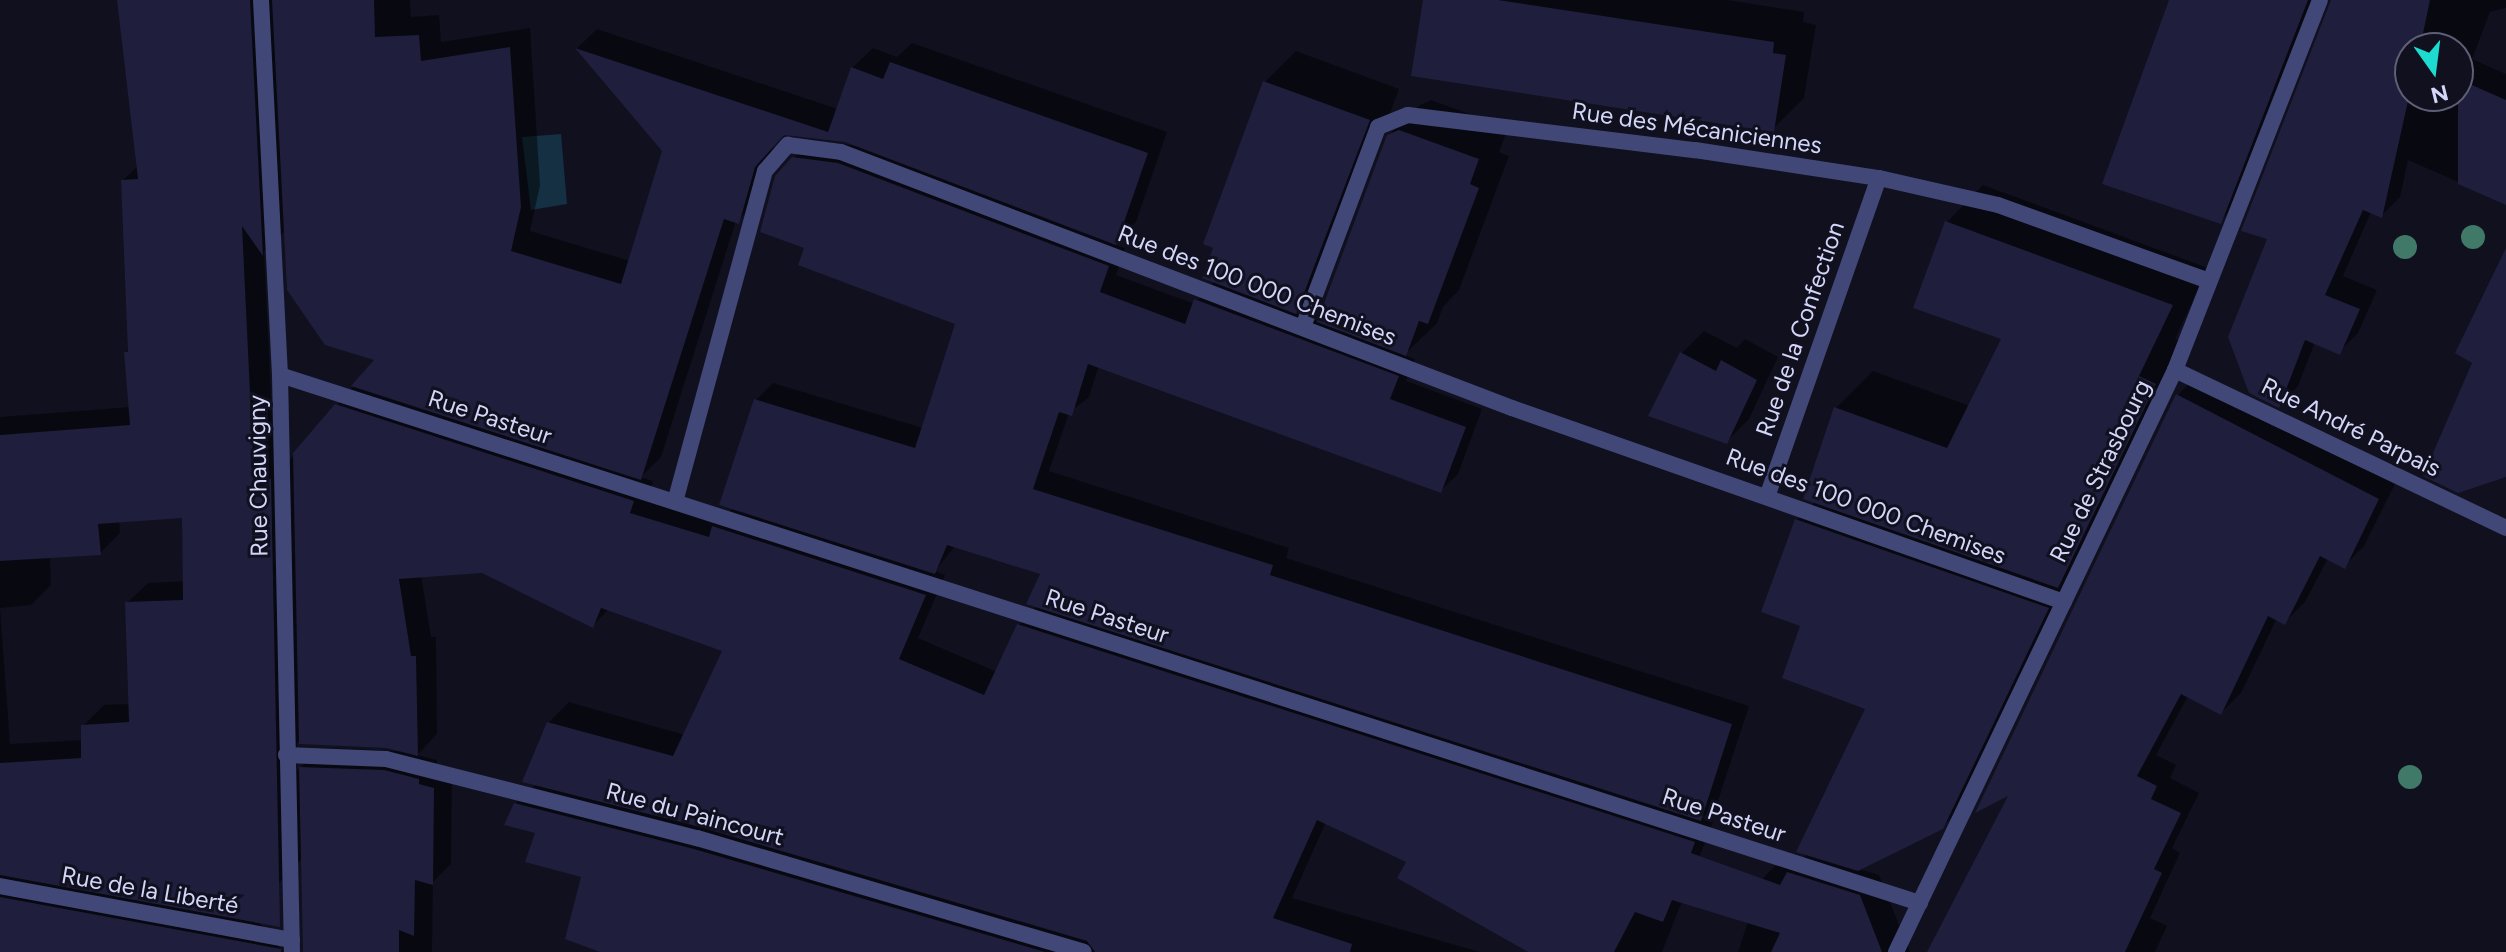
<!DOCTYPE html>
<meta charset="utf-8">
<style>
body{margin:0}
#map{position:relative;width:2506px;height:952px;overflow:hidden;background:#10101f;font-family:Figtree,sans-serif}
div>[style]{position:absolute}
.water>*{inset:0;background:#152f43}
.shadow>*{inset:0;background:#0007}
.building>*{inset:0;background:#1f1e3d}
.street>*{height:16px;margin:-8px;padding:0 8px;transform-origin:8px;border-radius:8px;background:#414878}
.trees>*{width:24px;height:24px;margin:-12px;border-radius:50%;background:#417968}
span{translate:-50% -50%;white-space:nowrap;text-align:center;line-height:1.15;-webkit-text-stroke:6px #10101f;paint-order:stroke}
.street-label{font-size:24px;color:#d3d6f9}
.north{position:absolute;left:2394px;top:32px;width:80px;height:80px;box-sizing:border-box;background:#10101f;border:2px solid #5e5f76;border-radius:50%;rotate:166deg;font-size:22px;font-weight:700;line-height:32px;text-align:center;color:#d3d6f9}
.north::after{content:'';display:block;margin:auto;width:28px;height:36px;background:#1ddbce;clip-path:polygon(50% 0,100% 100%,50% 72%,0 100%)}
</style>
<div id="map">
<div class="water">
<i style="clip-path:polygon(561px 134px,567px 204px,531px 210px,522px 137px)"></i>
</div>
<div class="shadow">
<i style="clip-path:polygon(evenodd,119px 0,410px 0,411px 17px,439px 15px,441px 42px,530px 28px,540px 185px,530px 231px,630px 261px,664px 151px,577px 48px,597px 29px,838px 109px,852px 68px,873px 48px,897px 57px,912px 43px,1167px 132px,1136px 222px,1114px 244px,1125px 248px,1116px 275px,1195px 304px,1215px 281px,1265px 82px,1296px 51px,1399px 89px,1327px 281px,1294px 313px,1319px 322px,1388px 136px,1420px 105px,1431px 100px,1508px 128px,1499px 152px,1509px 156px,1459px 290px,1443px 307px,1437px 323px,1404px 355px,1415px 359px,1406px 381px,1482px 409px,1458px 474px,1440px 491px,1099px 365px,1089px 397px,1069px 413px,1049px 471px,1289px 548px,1286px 558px,1749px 706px,1718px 801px,1702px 818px,1713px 822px,1662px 952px,1532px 952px,1409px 861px,1326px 822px,1292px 898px,1480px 952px,632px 952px,584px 875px,538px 832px,515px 804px,536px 784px,525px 781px,549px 722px,569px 702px,685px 735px,725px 650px,609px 609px,592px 626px,482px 571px,421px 575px,431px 637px,436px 637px,437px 734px,417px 755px,437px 760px,437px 765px,452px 769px,451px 864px,433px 882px,432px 952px,328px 952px,303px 858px,279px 883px,258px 921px,283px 952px,0 952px,0 417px,131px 407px,126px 353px,130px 349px,123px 180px,139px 165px,119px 0,785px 133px,845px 140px,858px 146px,812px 140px,794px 158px,806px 246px,957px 323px,923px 428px,773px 383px,756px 400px,734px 507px,725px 516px,649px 493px,653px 481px,641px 477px,661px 457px,736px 221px,759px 202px,774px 145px,785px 133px,119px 0,286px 230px,377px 359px,275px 477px,264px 252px,286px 230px,119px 0,184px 516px,185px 581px,148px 583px,127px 603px,130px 704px,104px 705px,83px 726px,83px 740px,10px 744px,0 608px,31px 605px,51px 585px,50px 556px,100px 553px,120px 533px,119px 520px,184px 516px,119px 0,956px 545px,1043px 573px,1038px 605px,1019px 625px,997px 672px,918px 638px,945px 575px,935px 571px,956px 545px,119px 0,297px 742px,387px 746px,400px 751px,320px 748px,297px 771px,297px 742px)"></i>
<i style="clip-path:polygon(1425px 0,1727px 0,1804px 12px,1803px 22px,1816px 25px,1804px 98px,1773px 129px)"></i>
<i style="clip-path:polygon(2177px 0,2318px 0,2239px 202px,2220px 221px)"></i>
<i style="clip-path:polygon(evenodd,2332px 0,2506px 0,2506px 8px,2490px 12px,2472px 59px,2506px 74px,2506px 203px,2408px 160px,2400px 197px,2381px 216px,2371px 212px,2343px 276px,2377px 290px,2358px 333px,2339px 352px,2315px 342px,2298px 386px,2279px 405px,2269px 238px,2332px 0,2410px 48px,2458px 48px,2458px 96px,2410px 96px,2410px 48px)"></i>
<i style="clip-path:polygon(1983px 185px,2208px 268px,2175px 339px,2191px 347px,1979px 790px,1942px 827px,1859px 869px,1879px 875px,1910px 952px,1738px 952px,1762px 879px,1782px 859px,1797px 864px,1808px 853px,1868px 708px,1803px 625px,1797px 520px,1816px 501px,1836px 408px,1873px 371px,1970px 406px,2003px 338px,1947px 222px)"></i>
<i style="clip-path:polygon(1704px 331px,1737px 348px,1745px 339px,1778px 357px,1749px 419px,1726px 442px,1682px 353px)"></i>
<i style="clip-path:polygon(2197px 375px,2398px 478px,2364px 546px,2344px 566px,2328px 558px,2305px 602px,2285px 622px,2277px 618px,2241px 693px,2221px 713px,2188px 696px,2156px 755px,2176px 765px,2170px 778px,2199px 793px,2172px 848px,2180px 853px,2150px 918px,2167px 926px,2155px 952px,1929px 952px,2013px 792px,2177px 396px)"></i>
</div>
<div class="building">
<i style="clip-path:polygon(117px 0,250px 0,263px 256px,242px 226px,255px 496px,271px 478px,280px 927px,0 875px,0 763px,81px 758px,81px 725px,129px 722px,125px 602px,183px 600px,182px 518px,98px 524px,101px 555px,0 561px,0 435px,130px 425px,124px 352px,128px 352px,121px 180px,138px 179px)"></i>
<i style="clip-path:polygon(272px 0,374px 0,375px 37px,419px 35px,421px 61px,510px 47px,521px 207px,511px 251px,621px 284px,662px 151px,575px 48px,828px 132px,851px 67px,883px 79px,890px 62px,1148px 153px,1116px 245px,845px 142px,784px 135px,755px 167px,739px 224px,724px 219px,641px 480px,351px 386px,374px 360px,325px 345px,287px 290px)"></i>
<i style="clip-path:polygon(1423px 0,1498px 0,1774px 42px,1773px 53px,1786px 55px,1774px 132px,1411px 76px)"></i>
<i style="clip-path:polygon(2169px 0,2308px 0,2221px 224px,2102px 184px)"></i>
<i style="clip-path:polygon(2331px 0,2430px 0,2420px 48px,2410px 48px,2410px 92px,2382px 218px,2363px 210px,2325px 295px,2360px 309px,2340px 355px,2305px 340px,2279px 408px,2249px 393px,2228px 337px,2267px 239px,2241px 231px)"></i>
<i style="clip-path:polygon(2458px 79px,2506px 100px,2506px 205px,2458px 184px)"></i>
<i style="clip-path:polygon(1263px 81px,1370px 120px,1296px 314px,1202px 278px,1213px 248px,1203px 244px)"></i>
<i style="clip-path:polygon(1399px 130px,1479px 159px,1470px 184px,1479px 188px,1428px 324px,1419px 321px,1406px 356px,1317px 322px,1387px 135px)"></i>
<i style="clip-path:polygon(792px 157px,838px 163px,1109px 266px,1100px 292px,1185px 324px,1194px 299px,1399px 376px,1390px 399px,1466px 427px,1441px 493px,1088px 364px,1072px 416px,1059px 412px,1033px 489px,1273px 565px,1270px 575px,1732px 724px,1701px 821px,1026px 604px,1040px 574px,947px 545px,935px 574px,719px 505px,754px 399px,915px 448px,955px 324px,798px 265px,804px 248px,760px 232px,775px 176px)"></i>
<i style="clip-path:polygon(1945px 221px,2173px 305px,2139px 376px,2156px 384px,2058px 588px,1803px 499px,1834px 407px,1947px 448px,2001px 339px,1913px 308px)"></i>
<i style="clip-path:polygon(2506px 248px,2506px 477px,2458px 493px,2423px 476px,2472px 363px,2455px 353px)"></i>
<i style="clip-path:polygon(1680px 352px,1716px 371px,1721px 360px,1757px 380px,1727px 444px,1648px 416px)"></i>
<i style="clip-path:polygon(2176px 394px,2379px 499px,2345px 569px,2320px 556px,2285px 625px,2268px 616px,2221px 715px,2181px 694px,2137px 776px,2157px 786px,2151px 799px,2181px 813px,2154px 869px,2162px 873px,2125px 952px,1927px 952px,2008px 796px,1975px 813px)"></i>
<i style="clip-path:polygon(335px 404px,634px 501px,630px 513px,709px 537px,712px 526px,926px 595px,899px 659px,984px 695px,1017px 624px,1695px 842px,1691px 853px,1780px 885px,1787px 872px,1860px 895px,1882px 952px,1771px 952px,1780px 933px,1672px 900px,1663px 922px,1635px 912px,1614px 952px,1528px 952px,1397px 878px,1406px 862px,1317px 820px,1273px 918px,1352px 944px,1350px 952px,1095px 952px,1087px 941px,700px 827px,522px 782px,547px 722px,673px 756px,722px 651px,601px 608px,593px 628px,482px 573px,399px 579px,411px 656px,416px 656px,418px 756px,386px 748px,299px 744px,293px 453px)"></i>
<i style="clip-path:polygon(1795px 519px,2049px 608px,1943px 829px,1858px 871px,1796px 852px,1865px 709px,1782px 678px,1800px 626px,1761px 612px)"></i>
<i style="clip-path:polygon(299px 767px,384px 770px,419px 779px,419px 784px,434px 788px,433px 885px,415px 880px,414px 936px,399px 930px,399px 952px,303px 952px)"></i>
<i style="clip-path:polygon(514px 803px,694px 849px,1045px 952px,600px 952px,565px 939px,581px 877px,525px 862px,535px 833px,504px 825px)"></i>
<i style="clip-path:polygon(0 897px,281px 949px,281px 952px,0 952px)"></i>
</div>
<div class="street">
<i style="left:261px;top:0;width:375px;rotate:87.1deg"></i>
<i style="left:280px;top:375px;width:577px;rotate:88.81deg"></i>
<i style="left:1303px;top:327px;width:214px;rotate:-69.4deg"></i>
<i style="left:1378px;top:127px;width:32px;rotate:-22deg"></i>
<i style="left:1408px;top:115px;width:289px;rotate:7deg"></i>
<i style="left:1695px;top:150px;width:186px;rotate:8.7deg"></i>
<i style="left:1879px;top:178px;width:122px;rotate:12.8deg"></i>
<i style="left:1998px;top:205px;width:224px;rotate:19.8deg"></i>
<i style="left:2175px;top:370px;width:367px;rotate:25.5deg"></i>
<i style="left:280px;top:375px;width:1723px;rotate:17.85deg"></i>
<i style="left:1767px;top:497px;width:338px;rotate:-70.7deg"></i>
<i style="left:675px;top:502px;width:343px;rotate:-74.8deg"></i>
<i style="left:765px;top:171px;width:35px;rotate:-49deg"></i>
<i style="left:788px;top:145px;width:53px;rotate:7.5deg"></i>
<i style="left:841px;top:152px;width:718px;rotate:20.88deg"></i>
<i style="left:1512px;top:408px;width:585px;rotate:19.36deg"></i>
<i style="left:286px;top:755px;width:100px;rotate:2.3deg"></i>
<i style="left:386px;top:759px;width:321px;rotate:14.3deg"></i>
<i style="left:697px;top:838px;width:403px;rotate:16.4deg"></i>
<i style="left:0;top:886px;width:297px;rotate:10.5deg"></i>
<i style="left:1896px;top:952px;width:645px;rotate:-64.39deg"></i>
<i style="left:2175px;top:370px;width:397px;rotate:-68.6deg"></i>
</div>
<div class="trees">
<i style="left:2473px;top:237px"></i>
<i style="left:2405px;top:247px"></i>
<i style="left:2410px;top:777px"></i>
</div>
<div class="street-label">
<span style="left:1697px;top:128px;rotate:8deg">Rue des Mécaniciennes</span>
<span style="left:1257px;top:285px;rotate:21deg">Rue des 100 000 Chemises</span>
<span style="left:1800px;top:329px;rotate:-71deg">Rue de la Confection</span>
<span style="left:490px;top:417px;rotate:18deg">Rue Pasteur</span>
<span style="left:2351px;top:427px;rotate:26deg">Rue André Parpais</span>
<span style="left:2100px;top:471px;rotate:-64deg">Rue de Strasbourg</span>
<span style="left:258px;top:476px;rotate:-91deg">Rue Chauvigny</span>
<span style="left:1866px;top:506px;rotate:20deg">Rue des 100 000 Chemises</span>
<span style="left:1107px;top:616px;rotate:18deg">Rue Pasteur</span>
<span style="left:695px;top:814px;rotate:15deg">Rue du Paincourt</span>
<span style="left:1724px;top:815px;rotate:18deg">Rue Pasteur</span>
<span style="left:150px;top:890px;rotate:10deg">Rue de la Liberté</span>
</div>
<div class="north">N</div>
</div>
